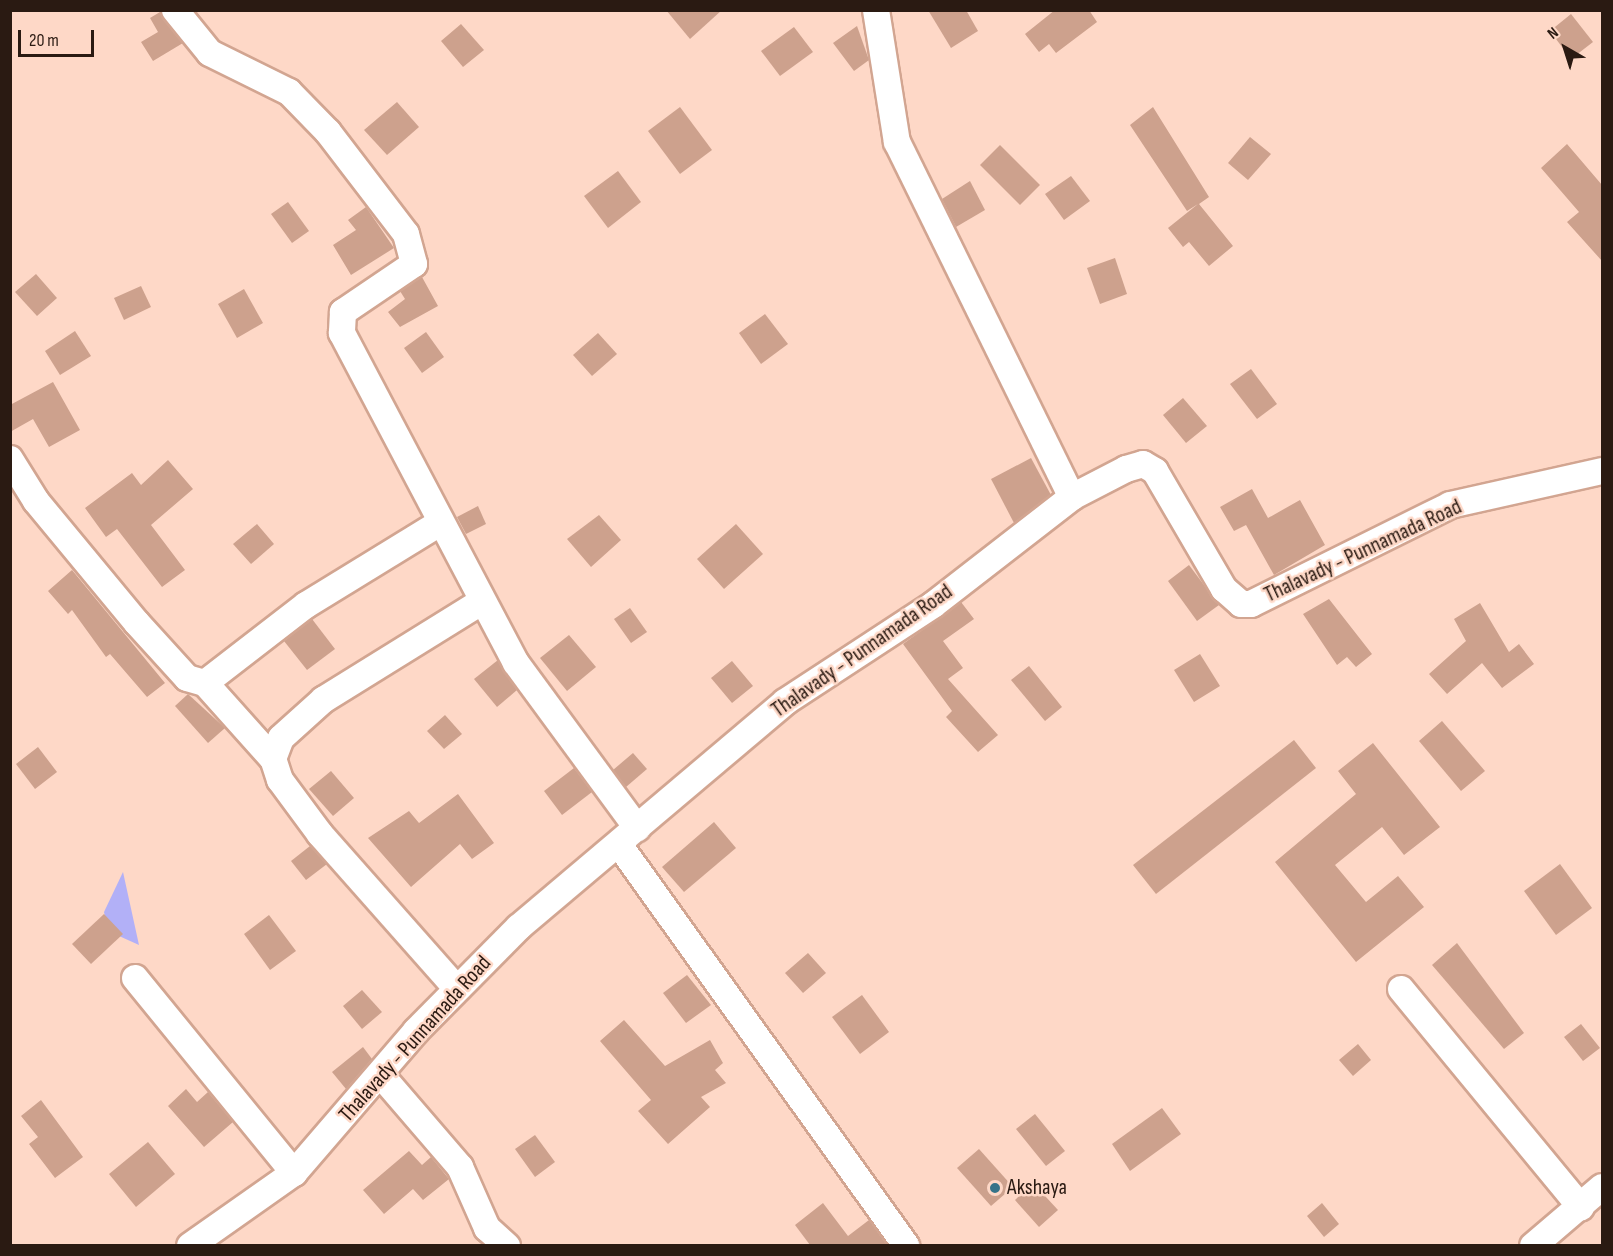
<!DOCTYPE html>
<style>
body{margin:0}
#map{position:relative;width:1613px;height:1256px;overflow:hidden;background:#fed8c7;font-family:"Sofia Sans Condensed",sans-serif}
div>[style]{position:absolute}
.water>*{inset:0;background:#b2b0f7}
.building>*{inset:0;background:#cda18d}
.roads{filter:drop-shadow(2px 0 #d2a591) drop-shadow(-2px 0 #d2a591) drop-shadow(0 2px #d2a591) drop-shadow(0 -2px #d2a591)}
.street>*{height:26px;margin:-13px;padding:0 13px;transform-origin:13px;border-radius:13px;background:#fff}
.dots>*{width:16px;height:16px;translate:-50% -50%;box-sizing:border-box;border:3px solid #fed8c7;border-radius:50%}
span{translate:-50% -50%;white-space:nowrap;text-align:center;line-height:1.15;-webkit-text-stroke:5px #fed8c7;paint-order:stroke}
.street-label{font-size:22px;color:#2a1a12}
.poi-label{font-size:22px;color:#2a1a12}
.left{translate:0 -50%;text-align:left}
.frame{position:absolute;inset:0;border:12px solid #2a1a12;pointer-events:none}
.north{position:absolute;left:1535px;top:18px;width:60px;height:60px;-webkit-text-stroke:4px #fed8c7;paint-order:stroke;rotate:321deg;font-size:16px;font-weight:700;line-height:24px;text-align:center;color:#2a1a12}
.north::after{content:'';display:block;margin:auto;width:21px;height:27px;background:#2a1a12;clip-path:polygon(50% 0,100% 100%,50% 72%,0 100%)}
.scale{position:absolute;left:18px;top:30px;width:76px;height:27px;box-sizing:border-box;border:3px solid #2a1a12;border-top:0;padding-left:8px;font-size:18px;line-height:21px;white-space:nowrap;color:#2a1a12;-webkit-text-stroke:4px #fed8c7;paint-order:stroke}
</style>
<div id="map">
<div class="water">
<i style="clip-path:polygon(123px 872px,139px 945px,108px 931px,104px 912px)"></i>
</div>
<div class="building">
<i style="clip-path:polygon(666px 10px,722px 10px,690px 39px)"></i>
<i style="clip-path:polygon(928px 10px,966px 10px,978px 31px,951px 48px)"></i>
<i style="clip-path:polygon(1055px 10px,1089px 10px,1097px 22px,1056px 53px,1049px 44px,1039px 52px,1025px 34px)"></i>
<i style="clip-path:polygon(160px 12px,183px 43px,153px 61px,141px 42px,158px 32px,150px 18px)"></i>
<i style="clip-path:polygon(1571px 14px,1593px 42px,1571px 59px,1550px 31px)"></i>
<i style="clip-path:polygon(461px 24px,484px 50px,463px 67px,441px 41px)"></i>
<i style="clip-path:polygon(857px 26px,869px 60px,854px 71px,833px 43px)"></i>
<i style="clip-path:polygon(794px 27px,813px 52px,780px 76px,761px 51px)"></i>
<i style="clip-path:polygon(397px 102px,419px 127px,387px 155px,364px 130px)"></i>
<i style="clip-path:polygon(680px 107px,712px 150px,680px 174px,648px 131px)"></i>
<i style="clip-path:polygon(1153px 107px,1209px 197px,1199px 204px,1233px 246px,1209px 266px,1189px 242px,1183px 247px,1168px 228px,1198px 204px,1187px 211px,1130px 125px)"></i>
<i style="clip-path:polygon(1250px 137px,1271px 154px,1248px 180px,1228px 163px)"></i>
<i style="clip-path:polygon(1567px 144px,1602px 185px,1602px 261px,1567px 222px,1579px 212px,1541px 168px)"></i>
<i style="clip-path:polygon(1000px 145px,1040px 185px,1020px 205px,980px 165px)"></i>
<i style="clip-path:polygon(618px 171px,641px 202px,608px 228px,584px 196px)"></i>
<i style="clip-path:polygon(1071px 176px,1090px 201px,1064px 220px,1045px 194px)"></i>
<i style="clip-path:polygon(970px 181px,985px 210px,956px 227px,942px 199px)"></i>
<i style="clip-path:polygon(288px 202px,309px 231px,292px 243px,271px 214px)"></i>
<i style="clip-path:polygon(366px 207px,394px 248px,351px 275px,333px 245px,356px 230px,348px 220px)"></i>
<i style="clip-path:polygon(1115px 258px,1127px 294px,1100px 304px,1087px 268px)"></i>
<i style="clip-path:polygon(36px 274px,57px 298px,37px 316px,15px 292px)"></i>
<i style="clip-path:polygon(422px 277px,438px 306px,400px 327px,388px 312px,405px 299px,400px 291px)"></i>
<i style="clip-path:polygon(141px 286px,151px 307px,124px 320px,114px 298px)"></i>
<i style="clip-path:polygon(244px 289px,263px 323px,237px 338px,218px 304px)"></i>
<i style="clip-path:polygon(765px 314px,788px 344px,761px 364px,739px 333px)"></i>
<i style="clip-path:polygon(75px 331px,91px 356px,60px 375px,45px 351px)"></i>
<i style="clip-path:polygon(426px 332px,444px 357px,422px 373px,404px 348px)"></i>
<i style="clip-path:polygon(598px 333px,617px 354px,592px 376px,573px 355px)"></i>
<i style="clip-path:polygon(1251px 369px,1277px 404px,1257px 419px,1230px 384px)"></i>
<i style="clip-path:polygon(53px 382px,80px 430px,49px 447px,33px 419px,10px 432px,10px 405px)"></i>
<i style="clip-path:polygon(1183px 398px,1207px 426px,1186px 443px,1163px 415px)"></i>
<i style="clip-path:polygon(1031px 458px,1051px 495px,1014px 523px,991px 479px)"></i>
<i style="clip-path:polygon(168px 460px,193px 489px,151px 525px,185px 570px,162px 587px,117px 529px,106px 537px,85px 508px,132px 473px,141px 485px)"></i>
<i style="clip-path:polygon(1252px 489px,1268px 518px,1300px 500px,1325px 545px,1274px 575px,1246px 525px,1234px 531px,1220px 507px)"></i>
<i style="clip-path:polygon(478px 506px,486px 524px,466px 534px,457px 517px)"></i>
<i style="clip-path:polygon(599px 515px,621px 540px,591px 567px,567px 539px)"></i>
<i style="clip-path:polygon(257px 524px,274px 544px,251px 564px,233px 544px)"></i>
<i style="clip-path:polygon(736px 524px,763px 554px,724px 589px,697px 559px)"></i>
<i style="clip-path:polygon(1189px 565px,1219px 605px,1197px 621px,1168px 581px)"></i>
<i style="clip-path:polygon(72px 570px,165px 683px,147px 697px,110px 654px,106px 657px,72px 610px,68px 614px,48px 591px)"></i>
<i style="clip-path:polygon(1329px 599px,1372px 654px,1356px 667px,1347px 657px,1337px 665px,1303px 614px)"></i>
<i style="clip-path:polygon(961px 602px,974px 619px,943px 641px,963px 668px,948px 679px,998px 735px,978px 752px,946px 717px,952px 711px,903px 644px)"></i>
<i style="clip-path:polygon(1480px 603px,1509px 652px,1519px 644px,1534px 664px,1502px 688px,1482px 663px,1447px 694px,1429px 674px,1466px 641px,1454px 619px)"></i>
<i style="clip-path:polygon(630px 608px,647px 632px,631px 643px,614px 619px)"></i>
<i style="clip-path:polygon(312px 619px,335px 649px,307px 670px,284px 641px)"></i>
<i style="clip-path:polygon(569px 635px,596px 667px,567px 691px,540px 658px)"></i>
<i style="clip-path:polygon(1200px 654px,1220px 686px,1194px 702px,1174px 670px)"></i>
<i style="clip-path:polygon(498px 660px,517px 690px,497px 707px,474px 679px)"></i>
<i style="clip-path:polygon(732px 661px,753px 686px,732px 703px,711px 678px)"></i>
<i style="clip-path:polygon(1029px 666px,1062px 707px,1045px 721px,1011px 680px)"></i>
<i style="clip-path:polygon(188px 694px,225px 728px,208px 743px,175px 706px)"></i>
<i style="clip-path:polygon(445px 715px,462px 734px,444px 749px,427px 731px)"></i>
<i style="clip-path:polygon(1442px 721px,1485px 771px,1461px 791px,1419px 741px)"></i>
<i style="clip-path:polygon(1294px 740px,1316px 768px,1156px 894px,1133px 865px)"></i>
<i style="clip-path:polygon(1373px 743px,1440px 827px,1404px 855px,1382px 827px,1335px 865px,1366px 902px,1398px 876px,1424px 907px,1356px 962px,1275px 862px,1356px 794px,1338px 771px)"></i>
<i style="clip-path:polygon(38px 747px,57px 772px,35px 789px,16px 764px)"></i>
<i style="clip-path:polygon(633px 753px,647px 769px,626px 787px,613px 770px)"></i>
<i style="clip-path:polygon(574px 768px,592px 792px,562px 815px,544px 791px)"></i>
<i style="clip-path:polygon(331px 771px,354px 798px,333px 816px,309px 789px)"></i>
<i style="clip-path:polygon(458px 794px,494px 843px,472px 859px,460px 844px,411px 887px,368px 838px,409px 811px,419px 823px)"></i>
<i style="clip-path:polygon(714px 822px,736px 848px,684px 892px,662px 867px)"></i>
<i style="clip-path:polygon(310px 846px,327px 864px,306px 880px,291px 861px)"></i>
<i style="clip-path:polygon(1560px 864px,1592px 908px,1556px 935px,1524px 891px)"></i>
<i style="clip-path:polygon(104px 914px,123px 934px,91px 964px,72px 944px)"></i>
<i style="clip-path:polygon(269px 915px,296px 951px,270px 970px,244px 934px)"></i>
<i style="clip-path:polygon(1457px 943px,1524px 1033px,1504px 1049px,1432px 965px)"></i>
<i style="clip-path:polygon(808px 953px,826px 973px,803px 993px,785px 973px)"></i>
<i style="clip-path:polygon(687px 975px,711px 1005px,686px 1023px,663px 993px)"></i>
<i style="clip-path:polygon(362px 990px,382px 1012px,362px 1029px,343px 1006px)"></i>
<i style="clip-path:polygon(862px 995px,889px 1032px,860px 1054px,832px 1017px)"></i>
<i style="clip-path:polygon(624px 1020px,665px 1066px,710px 1040px,723px 1063px,715px 1070px,726px 1083px,701px 1097px,710px 1107px,668px 1144px,638px 1111px,651px 1100px,600px 1041px)"></i>
<i style="clip-path:polygon(1581px 1024px,1600px 1048px,1583px 1061px,1564px 1037px)"></i>
<i style="clip-path:polygon(1358px 1044px,1371px 1060px,1353px 1076px,1339px 1060px)"></i>
<i style="clip-path:polygon(363px 1047px,372px 1059px,346px 1089px,332px 1072px)"></i>
<i style="clip-path:polygon(186px 1089px,197px 1102px,208px 1092px,233px 1122px,204px 1147px,168px 1106px)"></i>
<i style="clip-path:polygon(41px 1100px,83px 1157px,55px 1178px,29px 1144px,38px 1137px,21px 1116px)"></i>
<i style="clip-path:polygon(1162px 1108px,1181px 1134px,1130px 1171px,1112px 1144px)"></i>
<i style="clip-path:polygon(1035px 1114px,1065px 1151px,1046px 1166px,1016px 1129px)"></i>
<i style="clip-path:polygon(535px 1135px,555px 1162px,535px 1177px,515px 1149px)"></i>
<i style="clip-path:polygon(148px 1142px,175px 1174px,136px 1207px,109px 1174px)"></i>
<i style="clip-path:polygon(979px 1149px,1013px 1187px,991px 1206px,957px 1168px)"></i>
<i style="clip-path:polygon(409px 1151px,422px 1165px,431px 1157px,449px 1179px,423px 1200px,413px 1189px,384px 1214px,363px 1190px)"></i>
<i style="clip-path:polygon(1033px 1183px,1058px 1210px,1039px 1227px,1015px 1200px)"></i>
<i style="clip-path:polygon(823px 1203px,848px 1236px,869px 1220px,887px 1245px,810px 1245px,795px 1225px)"></i>
<i style="clip-path:polygon(1322px 1203px,1339px 1224px,1324px 1237px,1307px 1216px)"></i>
</div>
<div class="roads">
<div class="street">
<i style="left:175px;top:10px;width:55px;rotate:50.9deg"></i>
<i style="left:210px;top:53px;width:88px;rotate:26.3deg"></i>
<i style="left:289px;top:92px;width:56px;rotate:45.7deg"></i>
<i style="left:328px;top:132px;width:128px;rotate:52.6deg"></i>
<i style="left:406px;top:234px;width:31px;rotate:75deg"></i>
<i style="left:414px;top:264px;width:86px;rotate:145.9deg"></i>
<i style="left:343px;top:312px;width:21px;rotate:93deg"></i>
<i style="left:342px;top:333px;width:373px;rotate:62.2deg"></i>
<i style="left:516px;top:663px;width:205px;rotate:53.7deg"></i>
<i style="left:876px;top:10px;width:134px;rotate:81deg"></i>
<i style="left:897px;top:142px;width:396px;rotate:63.8deg"></i>
<i style="left:10px;top:459px;width:49px;rotate:58.2deg"></i>
<i style="left:36px;top:501px;width:158px;rotate:50.4deg"></i>
<i style="left:137px;top:623px;width:74px;rotate:47.7deg"></i>
<i style="left:187px;top:678px;width:19px;rotate:16deg"></i>
<i style="left:205px;top:683px;width:102px;rotate:48.2deg"></i>
<i style="left:205px;top:683px;width:128px;rotate:-37.7deg"></i>
<i style="left:306px;top:605px;width:157px;rotate:-31.5deg"></i>
<i style="left:620px;top:846px;width:492px;rotate:54.4deg"></i>
<i style="left:135px;top:978px;width:252px;rotate:50.8deg"></i>
<i style="left:457px;top:989px;width:207px;rotate:-131.5deg"></i>
<i style="left:320px;top:834px;width:67px;rotate:-126.5deg"></i>
<i style="left:280px;top:780px;width:22px;rotate:-108deg"></i>
<i style="left:273px;top:759px;width:22px;rotate:-69deg"></i>
<i style="left:281px;top:738px;width:57px;rotate:-42.1deg"></i>
<i style="left:323px;top:700px;width:186px;rotate:-31.8deg"></i>
<i style="left:1401px;top:989px;width:283px;rotate:50.5deg"></i>
<i style="left:380px;top:1074px;width:123px;rotate:49.3deg"></i>
<i style="left:460px;top:1167px;width:67px;rotate:66.1deg"></i>
<i style="left:487px;top:1228px;width:27px;rotate:42deg"></i>
<i style="left:190px;top:1246px;width:127px;rotate:-35.1deg"></i>
<i style="left:294px;top:1173px;width:187px;rotate:-49.3deg"></i>
<i style="left:416px;top:1031px;width:146px;rotate:-45.3deg"></i>
<i style="left:519px;top:927px;width:348px;rotate:-40.2deg"></i>
<i style="left:785px;top:702px;width:177px;rotate:-33.2deg"></i>
<i style="left:933px;top:605px;width:176px;rotate:-37.8deg"></i>
<i style="left:1072px;top:497px;width:61px;rotate:-27.4deg"></i>
<i style="left:1126px;top:469px;width:18px;rotate:-16deg"></i>
<i style="left:1143px;top:464px;width:14px;rotate:30deg"></i>
<i style="left:1155px;top:471px;width:137px;rotate:59.7deg"></i>
<i style="left:1224px;top:589px;width:23px;rotate:41deg"></i>
<i style="left:1241px;top:604px;width:10px"></i>
<i style="left:1251px;top:604px;width:222px;rotate:-26.4deg"></i>
<i style="left:1450px;top:505px;width:156px;rotate:-12.6deg"></i>
<i style="left:1533px;top:1246px;width:91px;rotate:-40.5deg"></i>
</div>
</div>
<div class="dots">
<i style="left:995px;top:1188px;background:#367389"></i>
</div>
<div class="street-label">
<span style="left:1363px;top:551px;rotate:-25deg">Thalavady - Punnamada Road</span>
<span style="left:862px;top:651px;rotate:-35deg">Thalavady - Punnamada Road</span>
<span style="left:415px;top:1039px;rotate:-48deg">Thalavady - Punnamada Road</span>
</div>
<div class="poi-label">
<span class="left" style="left:1007px;top:1188px">Akshaya</span>
</div>
<div class="frame"></div>
<div class="north">N</div>
<div class="scale">20 m</div>
</div>
